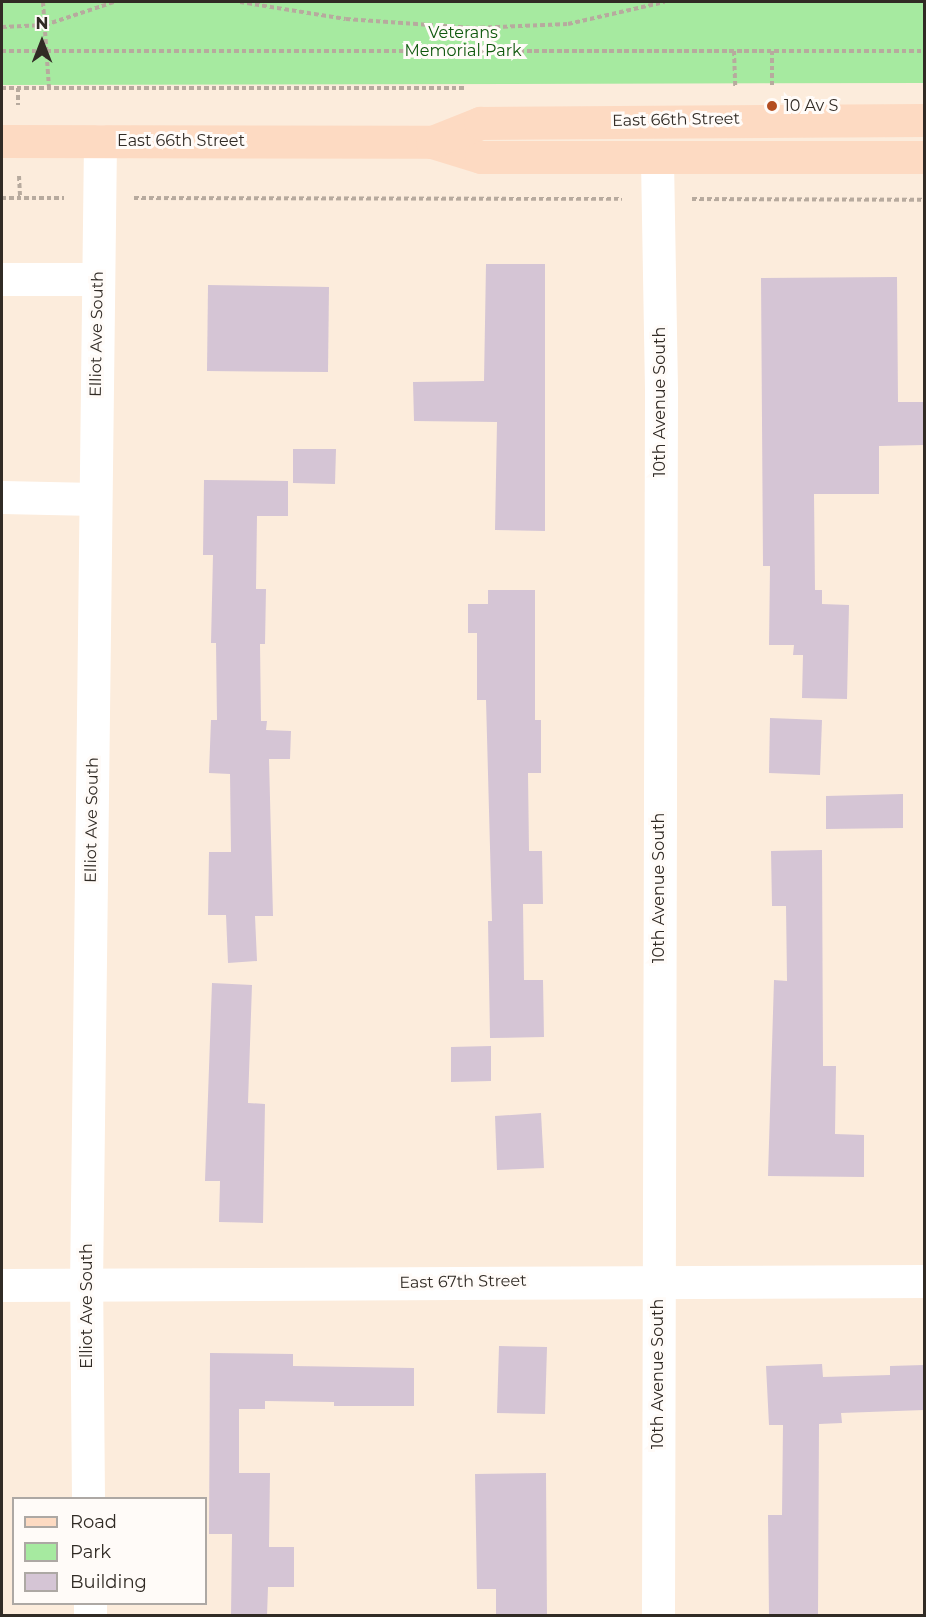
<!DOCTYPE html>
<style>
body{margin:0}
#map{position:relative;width:926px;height:1617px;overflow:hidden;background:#fcecdc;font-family:Montserrat,sans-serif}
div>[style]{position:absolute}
.green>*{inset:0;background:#a6eaa0}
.building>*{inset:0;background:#d5c5d5}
.path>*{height:4px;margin-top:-2px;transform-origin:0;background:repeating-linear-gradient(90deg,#b7aa9e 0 4.5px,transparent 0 7.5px)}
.minor>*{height:33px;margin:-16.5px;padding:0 16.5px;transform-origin:16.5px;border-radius:16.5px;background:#fff}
.major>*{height:33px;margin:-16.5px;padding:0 16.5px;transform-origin:16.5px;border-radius:16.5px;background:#fddac2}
.dots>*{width:16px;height:16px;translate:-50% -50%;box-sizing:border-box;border:3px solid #fffbf8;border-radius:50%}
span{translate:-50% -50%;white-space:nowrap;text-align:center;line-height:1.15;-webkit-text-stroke:6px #fffbf8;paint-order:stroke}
.park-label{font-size:16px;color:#0f580d}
.poi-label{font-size:16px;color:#312b25}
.left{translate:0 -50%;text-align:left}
.street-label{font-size:16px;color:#312b25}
.frame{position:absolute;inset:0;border:3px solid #312b25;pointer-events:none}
.legend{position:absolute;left:12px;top:1497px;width:195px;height:108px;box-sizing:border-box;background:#fffbf8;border:2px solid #ada8a4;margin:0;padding:8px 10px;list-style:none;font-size:18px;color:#312b25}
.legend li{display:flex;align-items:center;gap:12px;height:30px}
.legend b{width:30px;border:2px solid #ada8a4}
.north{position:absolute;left:12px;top:12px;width:60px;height:60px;-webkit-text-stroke:4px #fffbf8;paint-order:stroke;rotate:0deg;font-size:16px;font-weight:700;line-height:24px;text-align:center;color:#312b25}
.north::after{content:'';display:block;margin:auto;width:21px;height:27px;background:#312b25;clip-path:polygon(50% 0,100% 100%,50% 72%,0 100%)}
</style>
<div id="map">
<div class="green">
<i style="clip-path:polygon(2px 2px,924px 2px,924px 83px,2px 85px)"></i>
</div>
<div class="building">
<i style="clip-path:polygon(486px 264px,545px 264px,545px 531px,495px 530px,497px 422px,414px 421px,413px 382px,484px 381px)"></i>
<i style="clip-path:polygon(897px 277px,898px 402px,924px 402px,924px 445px,879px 446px,879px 494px,814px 494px,815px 590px,822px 590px,822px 604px,849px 605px,847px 699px,802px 698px,803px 655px,793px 655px,794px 645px,769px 645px,770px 566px,763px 566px,761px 278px)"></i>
<i style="clip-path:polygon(208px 285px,329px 287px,328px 372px,207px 371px)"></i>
<i style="clip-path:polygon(293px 449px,336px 449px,335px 484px,293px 483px)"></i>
<i style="clip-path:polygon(204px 480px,288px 481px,288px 516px,257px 516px,256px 589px,266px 589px,265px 644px,260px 644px,261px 721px,267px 721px,266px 730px,291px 731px,290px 759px,269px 759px,273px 916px,255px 916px,257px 961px,228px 963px,226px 915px,208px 915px,209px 852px,231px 852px,230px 774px,209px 773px,211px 720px,217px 720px,216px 643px,211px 643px,213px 555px,203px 555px)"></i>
<i style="clip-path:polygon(488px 590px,535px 590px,535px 720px,541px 720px,541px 773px,528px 773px,529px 851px,542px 851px,543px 904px,523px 904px,524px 980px,543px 980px,544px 1037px,490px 1038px,488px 921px,492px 921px,486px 700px,477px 700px,477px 633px,468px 633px,468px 604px,488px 604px)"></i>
<i style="clip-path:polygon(770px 718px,822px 720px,820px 775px,769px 773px)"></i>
<i style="clip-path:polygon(903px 794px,903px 828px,826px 829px,826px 796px)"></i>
<i style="clip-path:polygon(822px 850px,823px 1066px,836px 1066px,835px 1134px,864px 1135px,864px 1177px,768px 1176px,774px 980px,787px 981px,786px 906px,772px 906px,771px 851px)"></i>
<i style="clip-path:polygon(212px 983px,252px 985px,248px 1103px,265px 1104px,263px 1223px,219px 1222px,220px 1181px,205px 1181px)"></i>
<i style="clip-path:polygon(491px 1046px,491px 1081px,451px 1082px,451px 1047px)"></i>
<i style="clip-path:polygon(541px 1113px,544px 1168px,497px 1170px,495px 1116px)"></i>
<i style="clip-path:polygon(499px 1346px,547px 1347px,545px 1414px,497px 1413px)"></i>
<i style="clip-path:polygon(210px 1353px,293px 1354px,293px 1366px,414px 1368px,414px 1406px,334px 1406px,334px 1402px,265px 1401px,265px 1409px,239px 1409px,239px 1473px,270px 1473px,269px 1547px,294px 1547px,294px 1587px,268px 1587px,267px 1616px,231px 1616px,232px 1534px,209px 1534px)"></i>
<i style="clip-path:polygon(822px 1364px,823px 1377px,890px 1375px,890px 1366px,924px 1365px,924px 1410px,841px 1413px,842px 1423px,819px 1424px,818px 1616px,769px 1616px,768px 1515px,782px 1515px,783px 1425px,769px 1425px,766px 1366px)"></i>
<i style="clip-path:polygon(546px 1473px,547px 1616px,496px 1616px,496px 1589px,477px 1589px,475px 1474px)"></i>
</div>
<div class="path">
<i style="left:43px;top:2px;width:86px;rotate:86deg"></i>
<i style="left:240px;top:2px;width:107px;rotate:9.1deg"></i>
<i style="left:346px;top:19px;width:127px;rotate:4.1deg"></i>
<i style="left:473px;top:28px;width:95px;rotate:-2.4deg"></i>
<i style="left:568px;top:24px;width:99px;rotate:-12.8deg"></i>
<i style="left:2px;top:27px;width:43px;rotate:-2.7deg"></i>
<i style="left:45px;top:25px;width:73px;rotate:-18.4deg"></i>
<i style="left:2px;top:51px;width:922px"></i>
<i style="left:734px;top:51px;width:35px;rotate:88deg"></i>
<i style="left:772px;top:51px;width:35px;rotate:90deg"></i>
<i style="left:2px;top:88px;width:463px"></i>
<i style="left:18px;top:88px;width:17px;rotate:90deg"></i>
<i style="left:19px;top:176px;width:22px;rotate:87deg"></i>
<i style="left:2px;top:198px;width:62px"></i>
<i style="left:134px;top:198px;width:488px;rotate:0.1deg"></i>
<i style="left:692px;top:199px;width:232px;rotate:0.2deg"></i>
</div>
<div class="minor">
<i style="left:657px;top:160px;width:230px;rotate:89deg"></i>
<i style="left:661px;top:390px;width:1226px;rotate:90.14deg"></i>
<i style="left:2px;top:279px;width:96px"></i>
<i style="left:2px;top:497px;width:93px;rotate:1.2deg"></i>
<i style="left:2px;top:1285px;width:922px;rotate:-0.25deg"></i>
<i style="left:88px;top:1498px;width:211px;rotate:-90.5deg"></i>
<i style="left:86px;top:1287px;width:1146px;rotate:-89.3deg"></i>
<i style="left:90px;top:1604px;width:12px;rotate:90deg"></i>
</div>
<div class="major">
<i style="left:2px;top:141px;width:430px;rotate:0.1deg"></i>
<i style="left:432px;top:142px;width:51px;rotate:17deg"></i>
<i style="left:481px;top:157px;width:443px"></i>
<i style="left:432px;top:142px;width:52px;rotate:-21.6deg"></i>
<i style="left:480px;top:123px;width:444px;rotate:-0.4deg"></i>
</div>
<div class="dots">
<i style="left:772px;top:106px;background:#b34d20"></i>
</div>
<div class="park-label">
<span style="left:463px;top:42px">Veterans<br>Memorial Park</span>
</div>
<div class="poi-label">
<span class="left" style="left:784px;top:106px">10 Av S</span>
</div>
<div class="street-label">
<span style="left:676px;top:120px;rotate:-1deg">East 66th Street</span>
<span style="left:181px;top:141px">East 66th Street</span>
<span style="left:97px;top:334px;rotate:-89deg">Elliot Ave South</span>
<span style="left:660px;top:402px;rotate:-90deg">10th Avenue South</span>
<span style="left:92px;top:820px;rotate:-89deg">Elliot Ave South</span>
<span style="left:659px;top:888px;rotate:-90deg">10th Avenue South</span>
<span style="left:463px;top:1282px;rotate:-1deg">East 67th Street</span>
<span style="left:87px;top:1306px;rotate:-90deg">Elliot Ave South</span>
<span style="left:658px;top:1374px;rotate:-90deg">10th Avenue South</span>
</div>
<div class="frame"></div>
<ul class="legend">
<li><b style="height:8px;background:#fddac2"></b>Road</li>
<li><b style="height:16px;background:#a6eaa0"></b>Park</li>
<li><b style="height:16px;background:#d5c5d5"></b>Building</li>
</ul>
<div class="north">N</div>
</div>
